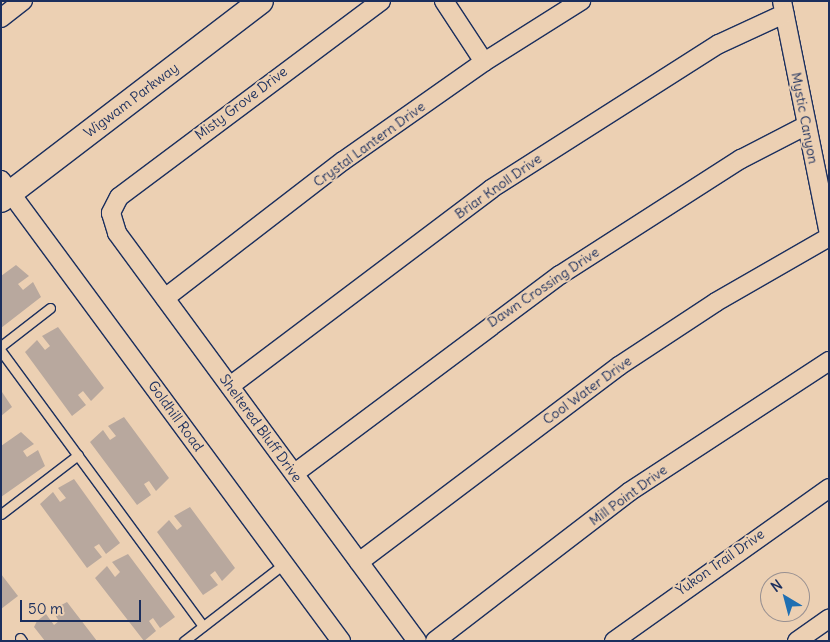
<!DOCTYPE html>
<style>
body{margin:0}
#map{position:relative;width:830px;height:642px;overflow:hidden;background:#ecd0b3;font-family:Delius,sans-serif}
div>[style]{position:absolute}
.building>*{inset:0;background:#b8a89e}
.roads{filter:drop-shadow(1px 0 #1b2f5e) drop-shadow(-1px 0 #1b2f5e) drop-shadow(0 1px #1b2f5e) drop-shadow(0 -1px #1b2f5e)}
.service>*{height:9px;margin:-4.5px;padding:0 4.5px;transform-origin:4.5px;border-radius:4.5px;background:#ecd0b3}
.minor>*{height:18px;margin:-9px;padding:0 9px;transform-origin:9px;border-radius:9px;background:#ecd0b3}
.secondary>*{height:24px;margin:-12px;padding:0 12px;transform-origin:12px;border-radius:12px;background:#ecd0b3}
span{translate:-50% -50%;white-space:nowrap;text-align:center;line-height:1.15;-webkit-text-stroke:4px #ecd0b3;paint-order:stroke}
.street-label{font-size:14px;color:#1b2f5e}
.frame{position:absolute;inset:0;border:2px solid #1b2f5e;pointer-events:none}
.north{position:absolute;left:760px;top:572px;width:50px;height:50px;box-sizing:border-box;background:#ecd0b3;border:1px solid #989091;border-radius:50%;rotate:323deg;font-size:14px;font-weight:700;line-height:20px;text-align:center;color:#1b2f5e}
.north::after{content:'';display:block;margin:auto;width:18px;height:22px;background:#1f6fb2;clip-path:polygon(50% 0,100% 100%,50% 72%,0 100%)}
.scale{position:absolute;left:20px;top:600px;width:121px;height:22px;box-sizing:border-box;border:2px solid #1b2f5e;border-top:0;padding-left:6px;font-size:15px;line-height:18px;white-space:nowrap;color:#1b2f5e;-webkit-text-stroke:4px #ecd0b3;paint-order:stroke}
</style>
<div id="map">
<div class="building">
<i style="clip-path:polygon(16px 265px,29px 276px,18px 284px,23px 290px,33px 282px,41px 297px,1px 328px,1px 276px)"></i>
<i style="clip-path:polygon(58px 327px,104px 388px,91px 401px,83px 391px,78px 395px,86px 405px,72px 416px,25px 352px,37px 340px,45px 350px,50px 346px,42px 336px)"></i>
<i style="clip-path:polygon(2px 392px,12px 407px,1px 416px,1px 393px)"></i>
<i style="clip-path:polygon(124px 417px,169px 478px,156px 491px,149px 481px,144px 484px,151px 495px,137px 505px,90px 442px,103px 430px,110px 440px,116px 436px,108px 426px)"></i>
<i style="clip-path:polygon(21px 432px,34px 444px,23px 451px,27px 457px,38px 450px,45px 466px,1px 497px,1px 446px)"></i>
<i style="clip-path:polygon(74px 479px,120px 543px,106px 554px,99px 544px,94px 547px,102px 557px,87px 568px,40px 504px,53px 492px,60px 502px,66px 498px,58px 488px)"></i>
<i style="clip-path:polygon(190px 507px,235px 568px,222px 581px,215px 571px,210px 575px,218px 585px,203px 595px,157px 532px,169px 520px,177px 530px,182px 526px,174px 516px)"></i>
<i style="clip-path:polygon(128px 554px,175px 617px,160px 628px,153px 618px,149px 621px,156px 631px,144px 641px,95px 578px,107px 566px,115px 577px,120px 572px,112px 562px)"></i>
<i style="clip-path:polygon(1px 574px,18px 596px,1px 609px)"></i>
<i style="clip-path:polygon(67px 602px,97px 641px,45px 641px,34px 627px,37px 621px,46px 614px,54px 625px,59px 621px,52px 610px)"></i>
</div>
<div class="roads">
<div class="service">
<i style="left:1px;top:346px;width:62px;rotate:-37.8deg"></i>
<i style="left:1px;top:351px;width:341px;rotate:53.7deg"></i>
<i style="left:1px;top:514px;width:97px;rotate:-37.5deg"></i>
<i style="left:20px;top:638px;width:4px;rotate:56deg"></i>
<i style="left:184px;top:641px;width:128px;rotate:-37.7deg"></i>
</div>
<div class="minor">
<i style="left:381px;top:1px;width:327px;rotate:143.2deg"></i>
<i style="left:119px;top:197px;width:18px;rotate:117deg"></i>
<i style="left:111px;top:213px;width:21px;rotate:73deg"></i>
<i style="left:117px;top:233px;width:506px;rotate:53.67deg"></i>
<i style="left:444px;top:1px;width:73px;rotate:56.7deg"></i>
<i style="left:782px;top:1px;width:238px;rotate:78.6deg"></i>
<i style="left:1px;top:18px;width:28px;rotate:-38deg"></i>
<i style="left:1px;top:180px;width:573px;rotate:53.59deg"></i>
<i style="left:165px;top:298px;width:225px;rotate:-37.6deg"></i>
<i style="left:343px;top:161px;width:172px;rotate:-35.1deg"></i>
<i style="left:484px;top:62px;width:115px;rotate:-32.2deg"></i>
<i style="left:230px;top:386px;width:327px;rotate:-37deg"></i>
<i style="left:491px;top:189px;width:270px;rotate:-32.5deg"></i>
<i style="left:719px;top:44px;width:72px;rotate:-24.8deg"></i>
<i style="left:295px;top:473px;width:331px;rotate:-36.8deg"></i>
<i style="left:560px;top:275px;width:215px;rotate:-32.7deg"></i>
<i style="left:741px;top:159px;width:74px;rotate:-27.3deg"></i>
<i style="left:359px;top:562px;width:326px;rotate:-37deg"></i>
<i style="left:619px;top:366px;width:116px;rotate:-33.4deg"></i>
<i style="left:716px;top:302px;width:130px;rotate:-29.9deg"></i>
<i style="left:435px;top:641px;width:245px;rotate:-37.5deg"></i>
<i style="left:629px;top:492px;width:239px;rotate:-33.2deg"></i>
<i style="left:614px;top:641px;width:264px;rotate:-35.4deg"></i>
<i style="left:797px;top:641px;width:39px;rotate:-35deg"></i>
</div>
<div class="secondary">
<i style="left:1px;top:200px;width:327px;rotate:-37.4deg"></i>
</div>
</div>
<div class="street-label">
<span style="left:131px;top:100px;rotate:-37deg">Wigwam Parkway</span>
<span style="left:241px;top:103px;rotate:-37deg">Misty Grove Drive</span>
<span style="left:805px;top:118px;rotate:79deg">Mystic Canyon</span>
<span style="left:369px;top:144px;rotate:-36deg">Crystal Lantern Drive</span>
<span style="left:498px;top:186px;rotate:-35deg">Briar Knoll Drive</span>
<span style="left:543px;top:287px;rotate:-34deg">Dawn Crossing Drive</span>
<span style="left:587px;top:390px;rotate:-36deg">Cool Water Drive</span>
<span style="left:176px;top:416px;rotate:54deg">Goldhill Road</span>
<span style="left:261px;top:428px;rotate:54deg">Sheltered Bluff Drive</span>
<span style="left:628px;top:495px;rotate:-36deg">Mill Point Drive</span>
<span style="left:720px;top:562px;rotate:-35deg">Yukon Trail Drive</span>
</div>
<div class="frame"></div>
<div class="north">N</div>
<div class="scale">50 m</div>
</div>
